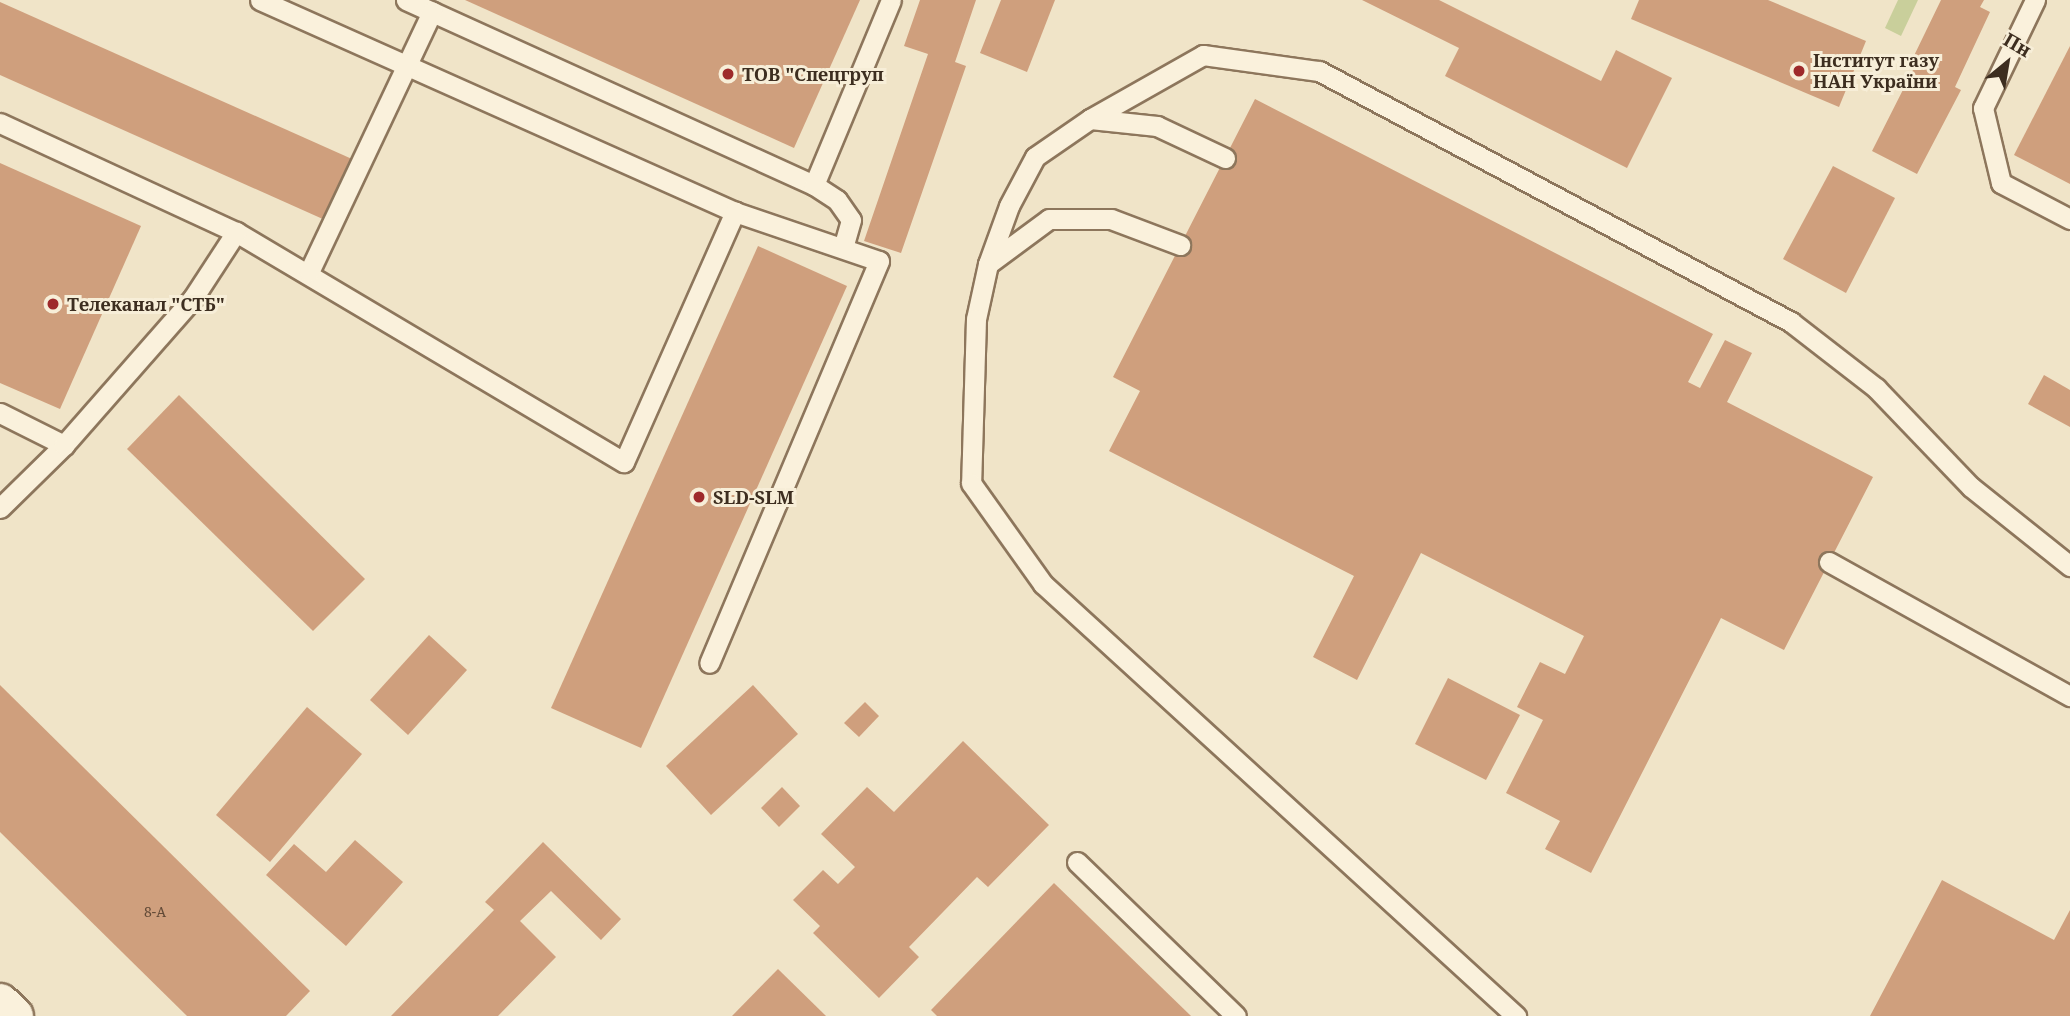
<!DOCTYPE html>
<meta charset="utf-8">
<style>
body{margin:0}
#map{position:relative;width:2070px;height:1016px;overflow:hidden;background:#f0e4c8;font-family:"Noto Serif",serif}
div>[style]{position:absolute}
.green>*{inset:0;background:#c9cf9b}
.building>*{inset:0;background:#cf9f7d}
.roads{filter:drop-shadow(2px 0 #8d765c) drop-shadow(-2px 0 #8d765c) drop-shadow(0 2px #8d765c) drop-shadow(0 -2px #8d765c)}
.service>*{height:19px;margin:-9.5px;padding:0 9.5px;transform-origin:9.5px;border-radius:9.5px;background:#faf1dc}
.minor>*{height:38px;margin:-19px;padding:0 19px;transform-origin:19px;border-radius:19px;background:#faf1dc}
.dots>*{width:19px;height:19px;translate:-50% -50%;box-sizing:border-box;border:4px solid #f7eed8;border-radius:50%}
span{translate:-50% -50%;white-space:nowrap;text-align:center;line-height:1.15;-webkit-text-stroke:6px #f7eed8;paint-order:stroke}
.number-label{font-size:14px;color:#624a37}
.number-label span{-webkit-text-stroke-width:0}
.poi-label{font-size:18px;color:#3d2e20;font-weight:700}
.left{translate:0 -50%;text-align:left}
.north{position:absolute;left:1972px;top:28px;width:70px;height:70px;-webkit-text-stroke:5px #f7eed8;paint-order:stroke;rotate:30deg;font-size:19px;font-weight:700;line-height:28px;text-align:center;color:#3d2e20}
.north::after{content:'';display:block;margin:auto;width:24px;height:32px;background:#3d2e20;clip-path:polygon(50% 0,100% 100%,50% 72%,0 100%)}
</style>
<div id="map">
<div class="green">
<i style="clip-path:polygon(1898px 0,1918px 0,1901px 36px,1885px 28px)"></i>
</div>
<div class="building">
<i style="clip-path:polygon(465px 0,860px 0,794px 148px)"></i>
<i style="clip-path:polygon(920px 0,976px 0,955px 62px,966px 66px,901px 253px,864px 241px,928px 54px,904px 46px)"></i>
<i style="clip-path:polygon(1001px 0,1055px 0,1027px 72px,980px 53px)"></i>
<i style="clip-path:polygon(1362px 0,1439px 0,1601px 81px,1616px 50px,1672px 78px,1627px 168px,1445px 76px,1459px 48px)"></i>
<i style="clip-path:polygon(1639px 0,1768px 0,1866px 41px,1839px 107px,1631px 19px)"></i>
<i style="clip-path:polygon(1941px 0,1984px 0,1980px 7px,1990px 12px,1955px 87px,1961px 90px,1917px 174px,1872px 151px,1914px 68px,1909px 66px)"></i>
<i style="clip-path:polygon(0 2px,352px 159px,325px 220px,0 75px)"></i>
<i style="clip-path:polygon(2070px 46px,2070px 184px,2014px 155px)"></i>
<i style="clip-path:polygon(1255px 99px,1713px 334px,1688px 382px,1700px 388px,1725px 340px,1752px 353px,1727px 402px,1873px 477px,1784px 650px,1721px 618px,1591px 873px,1545px 849px,1560px 821px,1506px 793px,1543px 720px,1517px 707px,1540px 662px,1565px 674px,1584px 636px,1421px 553px,1357px 680px,1313px 657px,1354px 576px,1109px 451px,1140px 391px,1113px 377px)"></i>
<i style="clip-path:polygon(0 163px,141px 226px,60px 409px,0 383px)"></i>
<i style="clip-path:polygon(1833px 166px,1895px 198px,1846px 293px,1783px 259px)"></i>
<i style="clip-path:polygon(758px 246px,847px 286px,641px 748px,551px 708px)"></i>
<i style="clip-path:polygon(2044px 375px,2070px 390px,2070px 427px,2028px 404px)"></i>
<i style="clip-path:polygon(179px 395px,365px 579px,313px 631px,127px 449px)"></i>
<i style="clip-path:polygon(429px 635px,467px 670px,408px 735px,370px 700px)"></i>
<i style="clip-path:polygon(1448px 678px,1520px 715px,1486px 780px,1415px 744px)"></i>
<i style="clip-path:polygon(0 685px,310px 991px,286px 1016px,187px 1016px,0 832px)"></i>
<i style="clip-path:polygon(753px 685px,798px 734px,711px 815px,666px 766px)"></i>
<i style="clip-path:polygon(865px 702px,879px 716px,859px 737px,844px 723px)"></i>
<i style="clip-path:polygon(307px 707px,362px 754px,270px 862px,216px 815px)"></i>
<i style="clip-path:polygon(963px 741px,1049px 825px,988px 887px,977px 877px,909px 947px,919px 957px,879px 998px,813px 933px,820px 926px,793px 900px,823px 870px,838px 884px,855px 867px,821px 834px,867px 787px,894px 812px)"></i>
<i style="clip-path:polygon(782px 787px,800px 806px,779px 827px,761px 808px)"></i>
<i style="clip-path:polygon(355px 840px,403px 882px,346px 946px,266px 875px,294px 844px,326px 872px)"></i>
<i style="clip-path:polygon(543px 842px,621px 919px,601px 940px,551px 891px,520px 921px,556px 957px,498px 1016px,391px 1016px,494px 910px,485px 902px)"></i>
<i style="clip-path:polygon(1942px 880px,2054px 940px,2070px 910px,2070px 1016px,1870px 1016px)"></i>
<i style="clip-path:polygon(1054px 883px,1191px 1016px,937px 1016px,931px 1010px)"></i>
<i style="clip-path:polygon(778px 969px,826px 1016px,732px 1016px)"></i>
</div>
<div class="roads">
<div class="service">
<i style="left:260px;top:0;width:520px;rotate:24.05deg"></i>
<i style="left:735px;top:212px;width:152px;rotate:18.8deg"></i>
<i style="left:879px;top:261px;width:436px;rotate:112.9deg"></i>
<i style="left:406px;top:0;width:448px;rotate:24.4deg"></i>
<i style="left:814px;top:185px;width:27px;rotate:33deg"></i>
<i style="left:837px;top:200px;width:24px;rotate:55deg"></i>
<i style="left:851px;top:220px;width:29px;rotate:106deg"></i>
<i style="left:2035px;top:0;width:120px;rotate:115.7deg"></i>
<i style="left:1983px;top:108px;width:77px;rotate:76.5deg"></i>
<i style="left:2001px;top:183px;width:78px;rotate:27.6deg"></i>
<i style="left:1090px;top:119px;width:130px;rotate:-29.5deg"></i>
<i style="left:1203px;top:55px;width:117px;rotate:7.9deg"></i>
<i style="left:1319px;top:71px;width:535px;rotate:28deg"></i>
<i style="left:1791px;top:322px;width:108px;rotate:37.8deg"></i>
<i style="left:1876px;top:388px;width:137px;rotate:46.2deg"></i>
<i style="left:1971px;top:487px;width:127px;rotate:38.6deg"></i>
<i style="left:0;top:123px;width:260px;rotate:24.8deg"></i>
<i style="left:236px;top:232px;width:451px;rotate:30.7deg"></i>
<i style="left:624px;top:462px;width:274px;rotate:-66.1deg"></i>
<i style="left:1225px;top:158px;width:75px;rotate:-154.8deg"></i>
<i style="left:1157px;top:126px;width:67px;rotate:-174deg"></i>
<i style="left:1090px;top:119px;width:67px;rotate:145.4deg"></i>
<i style="left:1035px;top:157px;width:55px;rotate:118deg"></i>
<i style="left:1009px;top:206px;width:62px;rotate:109.9deg"></i>
<i style="left:988px;top:264px;width:56px;rotate:102.3deg"></i>
<i style="left:976px;top:319px;width:164px;rotate:91.7deg"></i>
<i style="left:971px;top:483px;width:124px;rotate:54.5deg"></i>
<i style="left:1043px;top:584px;width:641px;rotate:42.41deg"></i>
<i style="left:814px;top:185px;width:200px;rotate:-67.4deg"></i>
<i style="left:988px;top:264px;width:76px;rotate:-36.4deg"></i>
<i style="left:1049px;top:219px;width:62px"></i>
<i style="left:1111px;top:219px;width:74px;rotate:20.6deg"></i>
<i style="left:309px;top:272px;width:288px;rotate:-64.7deg"></i>
<i style="left:0;top:413px;width:72px;rotate:26.6deg"></i>
<i style="left:0;top:508px;width:90px;rotate:-44.5deg"></i>
<i style="left:64px;top:445px;width:196px;rotate:-48.7deg"></i>
<i style="left:193px;top:298px;width:79px;rotate:-56.9deg"></i>
<i style="left:1829px;top:562px;width:276px;rotate:29.1deg"></i>
<i style="left:1077px;top:862px;width:221px;rotate:44.1deg"></i>
</div>
<div class="minor">
<i style="left:0;top:1003px;width:19px;rotate:43deg"></i>
</div>
</div>
<div class="dots">
<i style="left:1799px;top:71px;background:#9e2a2b"></i>
<i style="left:728px;top:74px;background:#9e2a2b"></i>
<i style="left:53px;top:304px;background:#9e2a2b"></i>
<i style="left:699px;top:497px;background:#9e2a2b"></i>
</div>
<div class="number-label">
<span style="left:155px;top:912px">8-А</span>
</div>
<div class="poi-label">
<span class="left" style="left:1813px;top:71px">Інститут газу<br>НАН України</span>
<span class="left" style="left:742px;top:74px">ТОВ "Спецгруп</span>
<span class="left" style="left:67px;top:304px">Телеканал "СТБ"</span>
<span class="left" style="left:713px;top:497px">SLD-SLM</span>
</div>
<div class="north">Пн</div>
</div>
